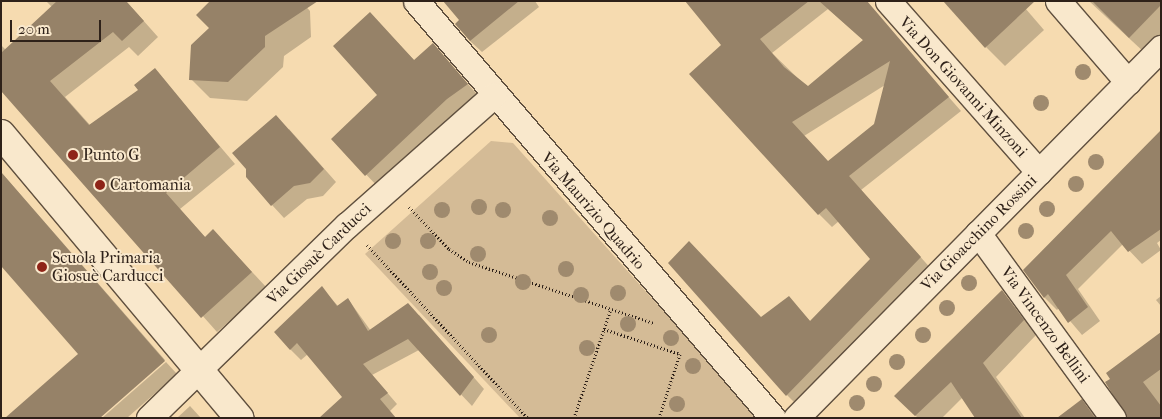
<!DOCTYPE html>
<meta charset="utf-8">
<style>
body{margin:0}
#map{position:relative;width:1162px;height:419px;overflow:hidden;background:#f6dbb0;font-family:"IM FELL French Canon",serif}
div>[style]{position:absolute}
.green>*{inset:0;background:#d4bb96}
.shadow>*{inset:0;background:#0003}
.building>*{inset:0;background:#968268}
.path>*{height:3px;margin-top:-1.5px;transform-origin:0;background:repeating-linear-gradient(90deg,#2e2119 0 1px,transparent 0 3.5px)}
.roads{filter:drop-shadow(1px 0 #60503f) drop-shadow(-1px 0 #60503f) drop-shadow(0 1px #60503f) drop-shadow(0 -1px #60503f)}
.street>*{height:25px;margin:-12.5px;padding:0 12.5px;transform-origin:12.5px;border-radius:12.5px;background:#f9e8cc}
.secondary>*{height:28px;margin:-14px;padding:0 14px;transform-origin:14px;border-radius:14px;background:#f9e8cc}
.trees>*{width:16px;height:16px;margin:-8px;border-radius:50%;background:#9f8a6e}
.dots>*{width:14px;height:14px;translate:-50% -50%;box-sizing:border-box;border:2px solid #f9e8cc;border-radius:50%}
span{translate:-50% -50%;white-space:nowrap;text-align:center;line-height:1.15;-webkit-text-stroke:4px #f9e8cc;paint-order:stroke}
.street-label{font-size:16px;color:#2e2119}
.poi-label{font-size:16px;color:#2e2119}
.left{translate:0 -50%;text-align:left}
.frame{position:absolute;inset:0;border:2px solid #2e2119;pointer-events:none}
.scale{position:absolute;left:10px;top:20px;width:91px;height:22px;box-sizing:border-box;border:2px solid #2e2119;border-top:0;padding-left:6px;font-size:15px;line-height:18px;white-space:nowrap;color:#2e2119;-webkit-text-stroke:4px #f9e8cc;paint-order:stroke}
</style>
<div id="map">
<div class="green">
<i style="clip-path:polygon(491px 141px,513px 143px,759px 418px,520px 418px,365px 254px)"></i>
</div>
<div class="shadow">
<i style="clip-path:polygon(46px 1px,126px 1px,158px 37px,138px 56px,129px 47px,65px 97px,90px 125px,140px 90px,155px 70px,235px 164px,180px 209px,206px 238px,229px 247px,267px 288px,217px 332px,1px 89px,1px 45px,6px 50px,52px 7px)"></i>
<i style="clip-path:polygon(301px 1px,310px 11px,311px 37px,284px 56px,283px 67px,247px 101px,210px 98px,191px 79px,211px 28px)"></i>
<i style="clip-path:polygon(445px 1px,535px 1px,539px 7px,482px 52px,470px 41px,461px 21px)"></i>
<i style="clip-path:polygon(evenodd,722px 1px,864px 1px,961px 111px,861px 190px,933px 271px,800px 408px,787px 395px,761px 319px,789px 298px,811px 322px,872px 259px,839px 221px,832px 227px,819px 214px,723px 45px,722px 1px,828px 9px,864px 41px,808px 88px,772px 53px,828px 9px,722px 1px,885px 85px,875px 125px,828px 162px,804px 136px,885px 85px)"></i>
<i style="clip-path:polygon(1019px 1px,1044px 30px,1005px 66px,986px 47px)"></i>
<i style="clip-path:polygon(1089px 1px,1161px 1px,1161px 39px,1146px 54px)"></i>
<i style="clip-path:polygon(370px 14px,415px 61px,433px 45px,483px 101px,382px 191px,332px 139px,379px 95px)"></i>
<i style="clip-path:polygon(289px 129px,336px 182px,323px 196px,307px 199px,284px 218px,272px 205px)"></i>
<i style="clip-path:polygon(1161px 134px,1161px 240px,1157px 243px,1161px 250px,1142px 264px,1123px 244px,1078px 289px,1100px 321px,1082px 335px,1059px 308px,1057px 310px,1045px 298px,1024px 270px)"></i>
<i style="clip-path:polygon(1px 172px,165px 360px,98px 418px,80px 355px,1px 264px)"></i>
<i style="clip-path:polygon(322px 288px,338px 306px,348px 299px,371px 331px,419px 315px,484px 389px,472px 406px,419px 350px,372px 375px,397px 404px,390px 411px,344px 398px,308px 354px,301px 360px,290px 349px)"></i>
<i style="clip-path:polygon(1002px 292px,1037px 334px,996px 377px,1025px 418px,977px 418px,963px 397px,942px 418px,918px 418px,909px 409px)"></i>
<i style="clip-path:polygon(1161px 296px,1161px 306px,1156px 300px)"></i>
<i style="clip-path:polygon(1161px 334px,1161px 418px,1128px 418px)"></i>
<i style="clip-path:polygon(166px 362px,177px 374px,127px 418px,102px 418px)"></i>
<i style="clip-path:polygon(1081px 401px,1098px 418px,1057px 418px)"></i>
<i style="clip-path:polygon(190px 406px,201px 418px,177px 418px)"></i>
</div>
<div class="building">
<i style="clip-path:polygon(57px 1px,126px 1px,144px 21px,122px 41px,113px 32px,50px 81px,89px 125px,138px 90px,134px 85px,155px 68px,220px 147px,166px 193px,205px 237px,213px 229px,252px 272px,201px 318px,1px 91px,1px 53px)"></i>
<i style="clip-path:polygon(210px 1px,318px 1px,265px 36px,265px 47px,228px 82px,189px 80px,191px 45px,209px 28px,196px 15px)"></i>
<i style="clip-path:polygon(443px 1px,519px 1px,470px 41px,455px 24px,459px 20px)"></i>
<i style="clip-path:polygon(evenodd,685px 1px,809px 1px,760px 39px,784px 67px,808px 86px,863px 40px,819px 1px,867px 1px,949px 97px,849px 176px,921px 257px,786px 396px,668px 263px,689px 241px,761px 317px,789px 296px,810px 321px,870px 259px,826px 208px,818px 215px,689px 74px,721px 45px,685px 1px,890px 61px,874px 124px,828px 161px,792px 122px,890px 61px)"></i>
<i style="clip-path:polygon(943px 1px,1035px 1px,985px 48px)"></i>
<i style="clip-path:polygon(1092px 1px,1161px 1px,1161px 5px,1129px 38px)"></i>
<i style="clip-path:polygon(370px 12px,414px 60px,433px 43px,468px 84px,447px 99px,365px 176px,331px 139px,377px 95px,333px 46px)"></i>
<i style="clip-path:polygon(276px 115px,324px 169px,310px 183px,294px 186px,271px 206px,246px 177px,246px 169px,232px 153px)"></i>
<i style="clip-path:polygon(1161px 130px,1161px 229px,1128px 252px,1111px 231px,1066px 275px,1088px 307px,1068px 323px,1048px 294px,1044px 298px,1023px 270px)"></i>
<i style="clip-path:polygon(1px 172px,165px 361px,100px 418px,5px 418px,78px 354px,1px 266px)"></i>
<i style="clip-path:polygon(322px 286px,337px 306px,348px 298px,368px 331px,408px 303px,474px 377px,460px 396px,408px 339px,363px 364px,388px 393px,380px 399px,396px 418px,319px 418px,342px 397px,297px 343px,290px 350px,274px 332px)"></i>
<i style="clip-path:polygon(1002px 290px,1024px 320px,983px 363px,1022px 418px,975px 418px,951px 382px,915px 416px,894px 396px)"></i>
<i style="clip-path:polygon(1161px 332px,1161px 369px,1143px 382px,1161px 406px,1161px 418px,1127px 418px,1105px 382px,1110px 379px,1106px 373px)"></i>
<i style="clip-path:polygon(1082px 399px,1095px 418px,1057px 418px)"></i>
</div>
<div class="path">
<i style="left:409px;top:207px;width:58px;rotate:46.4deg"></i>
<i style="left:449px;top:249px;width:24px;rotate:33deg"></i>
<i style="left:469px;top:262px;width:194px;rotate:18.3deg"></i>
<i style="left:367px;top:245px;width:236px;rotate:47.1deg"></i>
<i style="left:604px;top:329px;width:80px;rotate:18.2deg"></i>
<i style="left:680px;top:354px;width:67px;rotate:108.2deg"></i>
<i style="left:574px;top:418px;width:115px;rotate:-71.3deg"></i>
</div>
<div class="roads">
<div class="street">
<i style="left:416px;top:1px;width:549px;rotate:49.43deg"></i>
<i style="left:888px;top:1px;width:228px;rotate:48.6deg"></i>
<i style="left:1058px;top:1px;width:107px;rotate:49.2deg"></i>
<i style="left:978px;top:233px;width:229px;rotate:53.9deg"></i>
<i style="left:149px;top:418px;width:277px;rotate:-44.3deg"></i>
<i style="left:347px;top:225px;width:196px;rotate:-41.5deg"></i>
<i style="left:796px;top:418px;width:520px;rotate:-45.39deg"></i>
</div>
<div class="secondary">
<i style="left:1px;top:134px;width:371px;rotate:50deg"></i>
</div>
</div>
<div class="trees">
<i style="left:1083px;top:72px"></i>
<i style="left:1041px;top:103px"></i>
<i style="left:1096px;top:162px"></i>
<i style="left:1076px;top:184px"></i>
<i style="left:479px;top:207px"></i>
<i style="left:1047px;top:209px"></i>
<i style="left:442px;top:210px"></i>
<i style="left:503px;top:210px"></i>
<i style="left:550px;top:218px"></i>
<i style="left:1026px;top:231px"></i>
<i style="left:393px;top:241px"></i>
<i style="left:428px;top:241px"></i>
<i style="left:478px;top:254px"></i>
<i style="left:566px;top:269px"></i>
<i style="left:430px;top:272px"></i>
<i style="left:523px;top:282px"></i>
<i style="left:969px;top:283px"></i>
<i style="left:444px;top:288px"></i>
<i style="left:618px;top:293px"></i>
<i style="left:581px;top:295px"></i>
<i style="left:947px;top:308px"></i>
<i style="left:628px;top:324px"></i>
<i style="left:489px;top:335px"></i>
<i style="left:923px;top:335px"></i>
<i style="left:671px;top:338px"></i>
<i style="left:587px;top:348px"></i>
<i style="left:897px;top:362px"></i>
<i style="left:693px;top:366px"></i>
<i style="left:874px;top:384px"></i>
<i style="left:857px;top:403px"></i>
<i style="left:677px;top:404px"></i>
</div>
<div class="dots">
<i style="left:73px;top:155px;background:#8f2418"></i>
<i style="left:100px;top:185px;background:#8f2418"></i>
<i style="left:42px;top:267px;background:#8f2418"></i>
</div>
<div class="street-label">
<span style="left:963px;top:87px;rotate:48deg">Via Don Giovanni Minzoni</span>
<span style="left:593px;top:211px;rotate:49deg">Via Maurizio Quadrio</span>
<span style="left:979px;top:233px;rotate:-45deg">Via Gioacchino Rossini</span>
<span style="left:319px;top:254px;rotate:-44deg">Via Giosuè Carducci</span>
<span style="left:1045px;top:325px;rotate:54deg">Via Vincenzo Bellini</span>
</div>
<div class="poi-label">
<span class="left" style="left:83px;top:155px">Punto G</span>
<span class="left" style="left:110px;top:185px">Cartomania</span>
<span class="left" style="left:52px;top:267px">Scuola Primaria<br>Giosuè Carducci</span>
</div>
<div class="frame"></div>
<div class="scale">20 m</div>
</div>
